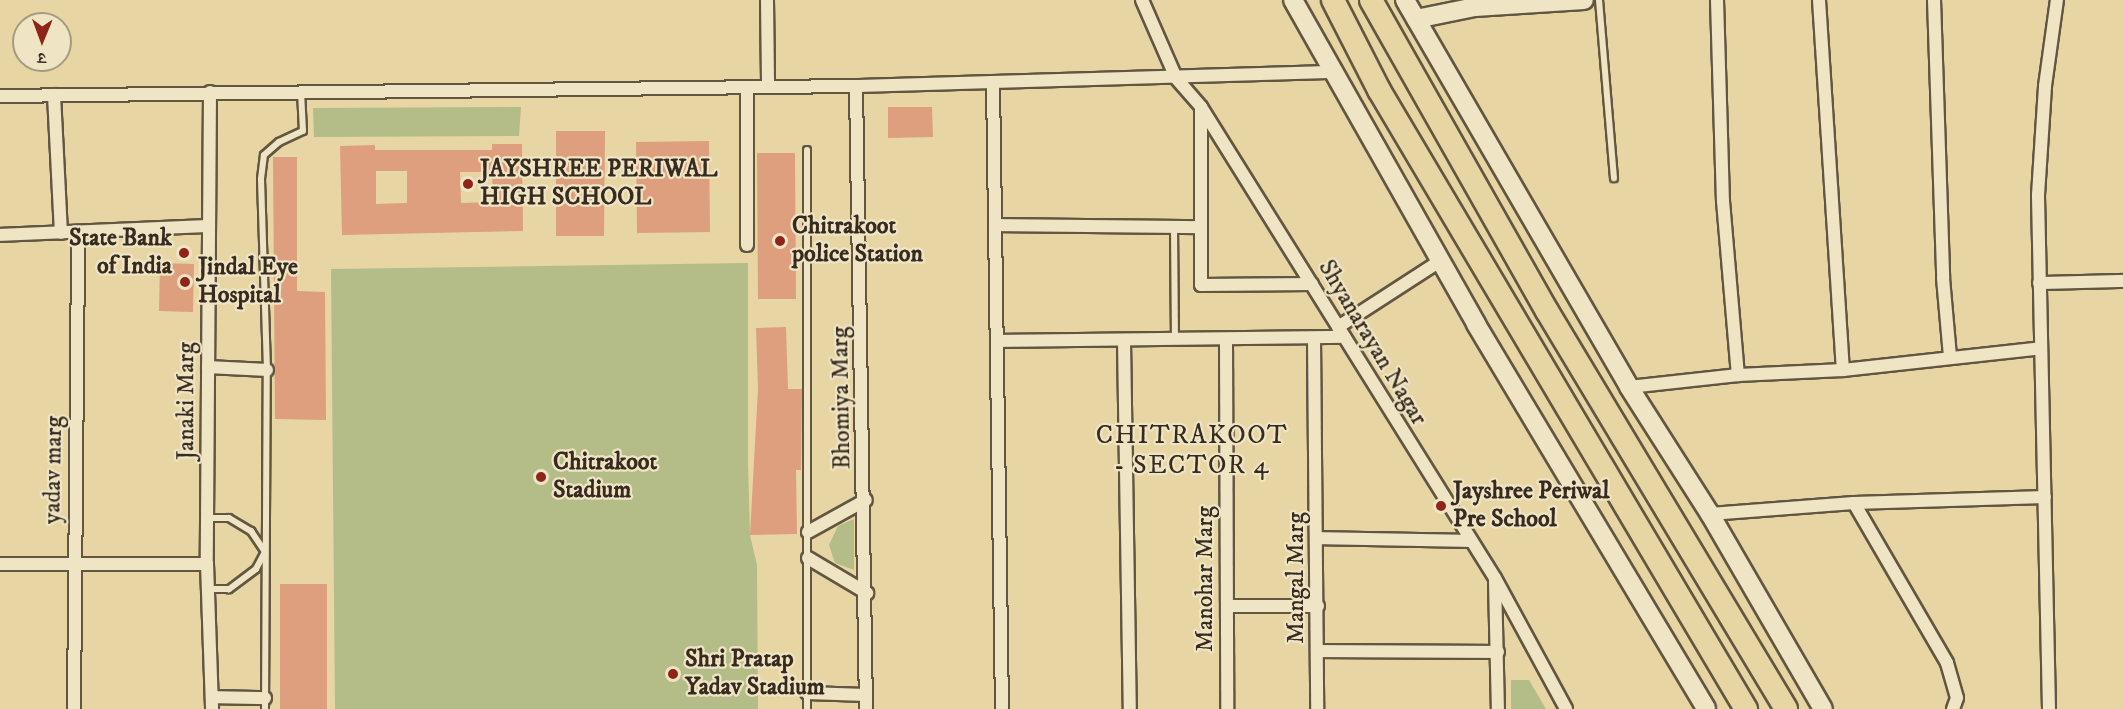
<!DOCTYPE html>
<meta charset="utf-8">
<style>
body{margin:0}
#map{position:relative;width:2123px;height:709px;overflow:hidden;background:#e7d5a4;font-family:"IM FELL DW Pica","Noto Serif Devanagari",serif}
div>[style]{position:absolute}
.green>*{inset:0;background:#b4bd87}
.building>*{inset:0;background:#dd9f7e}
.roads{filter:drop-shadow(2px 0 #635641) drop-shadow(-2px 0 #635641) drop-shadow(0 2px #635641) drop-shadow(0 -2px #635641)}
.lane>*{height:6px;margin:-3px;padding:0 3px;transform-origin:3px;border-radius:3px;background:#efe4c4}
.street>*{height:12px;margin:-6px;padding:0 6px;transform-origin:6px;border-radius:6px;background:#efe4c4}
.secondary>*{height:18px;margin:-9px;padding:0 9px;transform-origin:9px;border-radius:9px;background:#efe4c4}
.highway>*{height:22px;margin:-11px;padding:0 11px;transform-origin:11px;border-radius:11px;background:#e7d5a4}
.dots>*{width:16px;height:16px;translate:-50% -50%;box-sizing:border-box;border:3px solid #efe4c4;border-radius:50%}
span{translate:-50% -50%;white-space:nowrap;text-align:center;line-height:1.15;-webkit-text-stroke:4.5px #efe4c4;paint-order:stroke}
.poi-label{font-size:24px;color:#372b20;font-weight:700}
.left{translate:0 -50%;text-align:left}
.right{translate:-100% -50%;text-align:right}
.street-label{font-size:24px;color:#372b20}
.neighbourhood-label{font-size:26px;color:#372b20;letter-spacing:1.5px}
.north{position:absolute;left:12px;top:12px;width:60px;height:60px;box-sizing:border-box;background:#efe4c4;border:2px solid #a59a82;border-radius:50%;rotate:181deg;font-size:16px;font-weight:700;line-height:24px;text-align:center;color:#372b20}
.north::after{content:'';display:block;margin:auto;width:21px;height:27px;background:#8f2418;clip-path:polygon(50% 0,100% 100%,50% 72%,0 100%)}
</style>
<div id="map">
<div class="green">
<i style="clip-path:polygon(521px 107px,519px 136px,314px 137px,313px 108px)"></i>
<i style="clip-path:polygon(748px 263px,748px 464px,750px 535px,757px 565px,758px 709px,335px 709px,331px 269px)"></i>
<i style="clip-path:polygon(854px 519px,854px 570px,835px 563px,829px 545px,838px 526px)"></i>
<i style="clip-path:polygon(1511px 680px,1529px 680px,1546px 709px,1511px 709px)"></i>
</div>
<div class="building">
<i style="clip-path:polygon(888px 107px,932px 107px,933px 137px,888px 138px)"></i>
<i style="clip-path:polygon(556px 131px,605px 131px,604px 236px,556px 236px)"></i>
<i style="clip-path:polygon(709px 141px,710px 232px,637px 233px,636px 142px)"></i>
<i style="clip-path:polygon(evenodd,492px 144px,522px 144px,523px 231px,342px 235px,340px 146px,375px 145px,375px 150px,492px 150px,492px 144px,376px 171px,407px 171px,407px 203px,376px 204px,376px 171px,492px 144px,460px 172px,492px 172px,493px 202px,461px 203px,460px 172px)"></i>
<i style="clip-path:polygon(757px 153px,795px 153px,796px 299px,758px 299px)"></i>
<i style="clip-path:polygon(273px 157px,297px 157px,297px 291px,325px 292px,326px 420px,275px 419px)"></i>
<i style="clip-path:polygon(160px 263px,194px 264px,193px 312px,159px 311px)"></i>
<i style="clip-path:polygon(786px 327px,788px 389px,802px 389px,801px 470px,796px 470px,797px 534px,750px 535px,758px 389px,756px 328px)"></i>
<i style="clip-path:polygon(280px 584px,327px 584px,327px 709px,280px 709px)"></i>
</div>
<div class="roads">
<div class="lane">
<i style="left:1599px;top:0;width:179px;rotate:85.2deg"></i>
<i style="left:807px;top:150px;width:559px;rotate:90deg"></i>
<i style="left:1174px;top:227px;width:113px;rotate:89.5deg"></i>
<i style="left:207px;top:518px;width:22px"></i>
<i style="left:229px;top:518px;width:26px;rotate:31deg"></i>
<i style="left:251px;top:531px;width:25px;rotate:56deg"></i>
<i style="left:265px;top:552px;width:19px;rotate:118deg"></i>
<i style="left:256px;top:569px;width:34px;rotate:143deg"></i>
<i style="left:229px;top:589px;width:21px;rotate:180deg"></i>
<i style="left:265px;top:709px;width:339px;rotate:-89.7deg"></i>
<i style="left:267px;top:370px;width:191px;rotate:-91.8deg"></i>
<i style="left:261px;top:179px;width:24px;rotate:-83deg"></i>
<i style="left:264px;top:155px;width:20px;rotate:-41deg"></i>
<i style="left:279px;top:142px;width:26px;rotate:-25deg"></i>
<i style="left:303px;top:131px;width:40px;rotate:-92.9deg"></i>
</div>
<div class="street">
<i style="left:767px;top:0;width:87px;rotate:89.3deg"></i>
<i style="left:1142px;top:0;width:85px;rotate:66.4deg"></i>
<i style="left:1176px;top:78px;width:38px;rotate:49deg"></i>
<i style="left:1201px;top:107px;width:555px;rotate:58.03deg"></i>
<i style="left:1495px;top:578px;width:149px;rotate:61.5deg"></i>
<i style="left:1717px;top:0;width:201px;rotate:88.3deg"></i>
<i style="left:1723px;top:201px;width:175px;rotate:85.1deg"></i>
<i style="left:1819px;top:0;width:371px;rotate:86.3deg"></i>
<i style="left:1934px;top:0;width:278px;rotate:88.1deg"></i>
<i style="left:1943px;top:278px;width:79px;rotate:84.9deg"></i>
<i style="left:993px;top:82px;width:627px;rotate:89.18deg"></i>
<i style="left:856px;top:86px;width:623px;rotate:89.08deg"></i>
<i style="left:747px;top:87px;width:158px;rotate:90deg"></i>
<i style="left:210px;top:92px;width:472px;rotate:90.4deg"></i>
<i style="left:207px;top:564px;width:145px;rotate:88deg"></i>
<i style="left:54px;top:95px;width:138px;rotate:87.1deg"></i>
<i style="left:0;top:96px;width:856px;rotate:-0.67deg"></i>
<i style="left:856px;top:86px;width:475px;rotate:-1.7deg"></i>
<i style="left:1201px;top:107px;width:178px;rotate:90deg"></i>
<i style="left:1201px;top:285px;width:111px;rotate:-0.5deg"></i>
<i style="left:996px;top:225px;width:205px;rotate:0.6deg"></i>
<i style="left:0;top:235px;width:207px;rotate:-2.5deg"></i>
<i style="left:2039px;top:283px;width:84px;rotate:-1.4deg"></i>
<i style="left:1338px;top:327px;width:121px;rotate:-32.9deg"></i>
<i style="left:1314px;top:339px;width:370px;rotate:89.5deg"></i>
<i style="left:999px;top:341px;width:345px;rotate:-0.7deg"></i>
<i style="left:1124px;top:341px;width:368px;rotate:89.1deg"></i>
<i style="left:1226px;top:341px;width:368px;rotate:89.8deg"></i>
<i style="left:208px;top:367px;width:59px;rotate:2.9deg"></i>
<i style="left:1629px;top:387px;width:110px;rotate:-6.3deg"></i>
<i style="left:1738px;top:375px;width:105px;rotate:-2.7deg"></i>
<i style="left:1843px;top:370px;width:199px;rotate:-6.3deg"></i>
<i style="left:1854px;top:503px;width:185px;rotate:59.8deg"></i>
<i style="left:1947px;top:663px;width:36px;rotate:74deg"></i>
<i style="left:1957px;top:698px;width:12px;rotate:110deg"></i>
<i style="left:1710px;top:514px;width:144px;rotate:-4.4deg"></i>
<i style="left:1854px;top:503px;width:191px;rotate:-1.8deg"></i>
<i style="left:808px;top:532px;width:66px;rotate:-28.9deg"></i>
<i style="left:1318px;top:538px;width:150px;rotate:1.1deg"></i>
<i style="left:808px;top:558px;width:69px;rotate:30.7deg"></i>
<i style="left:0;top:564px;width:207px"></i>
<i style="left:1495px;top:581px;width:128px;rotate:88.7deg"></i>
<i style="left:1227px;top:606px;width:91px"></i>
<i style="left:1318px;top:651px;width:180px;rotate:0.3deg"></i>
<i style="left:807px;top:693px;width:59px;rotate:1.9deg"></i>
<i style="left:212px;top:697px;width:53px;rotate:1.1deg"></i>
<i style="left:74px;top:709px;width:477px;rotate:-89.5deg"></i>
<i style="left:2049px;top:709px;width:514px;rotate:-91.23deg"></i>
<i style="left:2038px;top:195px;width:109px;rotate:-86.3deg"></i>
<i style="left:2045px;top:86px;width:87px;rotate:-82.1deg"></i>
</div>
<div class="secondary">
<i style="left:1293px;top:0;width:372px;rotate:60.5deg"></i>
<i style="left:1476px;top:324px;width:448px;rotate:59.1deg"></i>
<i style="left:1405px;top:0;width:447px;rotate:59.9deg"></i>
<i style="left:1629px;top:387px;width:151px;rotate:57.5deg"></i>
<i style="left:1710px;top:514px;width:225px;rotate:59.9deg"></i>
<i style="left:1416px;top:19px;width:60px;rotate:-11.5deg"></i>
<i style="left:1475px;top:7px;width:109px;rotate:-3.7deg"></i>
</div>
<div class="highway">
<i style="left:1333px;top:0;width:101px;rotate:62.9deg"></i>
<i style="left:1379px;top:90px;width:720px;rotate:59.34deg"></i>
<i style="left:1371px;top:0;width:357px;rotate:60.5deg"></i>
<i style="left:1547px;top:311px;width:464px;rotate:59deg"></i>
</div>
</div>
<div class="dots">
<i style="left:468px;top:184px;background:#8f2418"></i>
<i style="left:780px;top:241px;background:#8f2418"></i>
<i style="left:184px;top:253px;background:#8f2418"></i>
<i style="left:185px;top:282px;background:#8f2418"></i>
<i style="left:541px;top:477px;background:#8f2418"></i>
<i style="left:1441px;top:506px;background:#8f2418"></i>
<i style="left:673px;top:674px;background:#8f2418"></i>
</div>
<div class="poi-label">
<span class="left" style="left:480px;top:184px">JAYSHREE PERIWAL<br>HIGH SCHOOL</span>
<span class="left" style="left:792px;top:241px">Chitrakoot<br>police Station</span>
<span class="right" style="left:172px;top:253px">State Bank<br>of India</span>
<span class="left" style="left:198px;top:282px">Jindal Eye<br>Hospital</span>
<span class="left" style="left:553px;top:477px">Chitrakoot<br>Stadium</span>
<span class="left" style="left:1453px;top:506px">Jayshree Periwal<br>Pre School</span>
<span class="left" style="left:685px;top:674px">Shri Pratap<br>Yadav Stadium</span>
</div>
<div class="street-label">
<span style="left:1372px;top:343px;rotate:59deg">Shyanarayan Nagar</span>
<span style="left:842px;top:398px;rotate:-91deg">Bhomiya Marg</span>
<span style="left:187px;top:401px;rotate:-90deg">Janaki Marg</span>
<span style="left:54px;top:470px;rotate:-89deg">yadav marg</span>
<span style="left:1297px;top:578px;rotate:-90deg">Mangal Marg</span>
<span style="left:1206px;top:579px;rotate:-90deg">Manohar Marg</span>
</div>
<div class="neighbourhood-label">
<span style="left:1192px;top:451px">CHITRAKOOT<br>- SECTOR 4</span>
</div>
<div class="north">उ</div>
</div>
